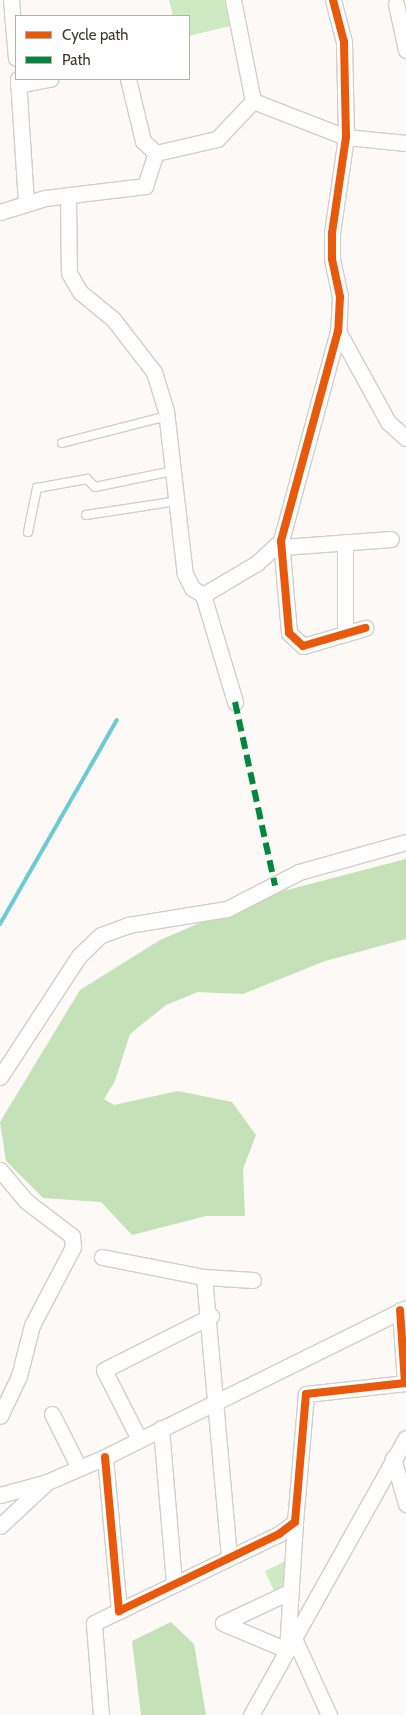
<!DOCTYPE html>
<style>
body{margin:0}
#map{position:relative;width:406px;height:1715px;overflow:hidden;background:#fcf9f6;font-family:Cabin,sans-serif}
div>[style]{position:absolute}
.green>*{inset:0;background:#ceeac3}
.forest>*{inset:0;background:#c4e1b8}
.stream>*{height:4px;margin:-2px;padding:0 2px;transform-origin:2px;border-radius:2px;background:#6bcbd4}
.roads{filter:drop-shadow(1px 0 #d3cec7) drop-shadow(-1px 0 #d3cec7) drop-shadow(0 1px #d3cec7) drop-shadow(0 -1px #d3cec7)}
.service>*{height:8px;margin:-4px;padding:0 4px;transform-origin:4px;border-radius:4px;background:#fffefe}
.minor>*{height:15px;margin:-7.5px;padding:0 7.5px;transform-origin:7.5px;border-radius:7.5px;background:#fffefe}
.quiet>*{height:6px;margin-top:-3px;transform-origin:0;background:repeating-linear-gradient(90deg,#00873e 0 12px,transparent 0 18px)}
.cycleway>*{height:8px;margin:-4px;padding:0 4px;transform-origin:4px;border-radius:4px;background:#e8590c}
span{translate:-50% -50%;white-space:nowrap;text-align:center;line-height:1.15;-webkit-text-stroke:5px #fff;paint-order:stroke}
.legend{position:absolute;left:15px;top:15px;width:175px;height:65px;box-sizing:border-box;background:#fff;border:1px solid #b3afab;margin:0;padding:6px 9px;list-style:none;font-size:15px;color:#40372c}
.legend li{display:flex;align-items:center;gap:10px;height:25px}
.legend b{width:25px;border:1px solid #b3afab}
</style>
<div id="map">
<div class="green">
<i style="clip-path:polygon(169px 0,233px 0,234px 25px,189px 36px,189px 16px,173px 16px)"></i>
<i style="clip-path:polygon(292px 1558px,291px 1591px,277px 1597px,265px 1571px)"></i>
</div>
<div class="forest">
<i style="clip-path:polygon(406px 859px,406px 939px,325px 961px,243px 994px,198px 992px,166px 1005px,130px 1034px,115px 1081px,104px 1099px,114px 1105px,178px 1091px,232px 1102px,256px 1135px,243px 1169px,245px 1216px,206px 1216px,132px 1235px,101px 1202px,43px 1198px,6px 1161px,0 1122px,80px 990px,160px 940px,260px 897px)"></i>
<i style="clip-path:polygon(171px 1622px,194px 1644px,206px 1715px,141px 1715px,132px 1641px)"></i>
</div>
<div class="stream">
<i style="left:0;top:924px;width:235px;rotate:-60.2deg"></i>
</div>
<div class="roads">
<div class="service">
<i style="left:62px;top:443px;width:108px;rotate:-14.4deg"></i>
<i style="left:86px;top:515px;width:92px;rotate:-8.7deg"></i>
<i style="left:28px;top:532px;width:45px;rotate:-78.4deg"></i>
<i style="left:37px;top:488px;width:51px;rotate:-10.2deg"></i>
<i style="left:87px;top:479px;width:11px;rotate:45deg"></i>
<i style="left:95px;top:487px;width:80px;rotate:-11.6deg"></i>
</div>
<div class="minor">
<i style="left:11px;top:0;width:58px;rotate:85.1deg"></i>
<i style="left:233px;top:0;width:103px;rotate:78.8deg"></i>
<i style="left:333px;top:0;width:43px;rotate:75.3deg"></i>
<i style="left:344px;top:42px;width:95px;rotate:88.8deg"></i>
<i style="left:346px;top:137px;width:97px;rotate:98.3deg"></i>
<i style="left:332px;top:233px;width:26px;rotate:90deg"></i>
<i style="left:332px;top:259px;width:39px;rotate:78deg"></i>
<i style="left:340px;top:297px;width:34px;rotate:93deg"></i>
<i style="left:338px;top:331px;width:218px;rotate:105.2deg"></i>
<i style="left:281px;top:541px;width:92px;rotate:85deg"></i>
<i style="left:289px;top:633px;width:19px;rotate:43deg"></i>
<i style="left:303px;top:646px;width:65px;rotate:-16.2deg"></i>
<i style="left:396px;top:4px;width:47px;rotate:77.7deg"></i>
<i style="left:18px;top:79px;width:123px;rotate:86.3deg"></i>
<i style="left:128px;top:79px;width:64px;rotate:76.4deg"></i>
<i style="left:143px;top:141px;width:18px;rotate:43deg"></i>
<i style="left:18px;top:85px;width:33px;rotate:-11deg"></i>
<i style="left:253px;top:101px;width:100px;rotate:21.2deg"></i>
<i style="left:346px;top:137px;width:60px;rotate:5.7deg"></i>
<i style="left:68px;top:196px;width:77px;rotate:89.3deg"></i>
<i style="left:69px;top:273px;width:22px;rotate:60deg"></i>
<i style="left:80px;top:292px;width:43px;rotate:39.3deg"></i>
<i style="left:113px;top:319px;width:67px;rotate:52.3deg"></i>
<i style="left:154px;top:372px;width:41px;rotate:72.9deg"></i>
<i style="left:166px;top:411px;width:164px;rotate:83.4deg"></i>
<i style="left:185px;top:574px;width:16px;rotate:63deg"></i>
<i style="left:192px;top:588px;width:13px;rotate:32deg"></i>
<i style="left:203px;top:595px;width:63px;rotate:-30.7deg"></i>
<i style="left:257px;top:563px;width:33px;rotate:-43deg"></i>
<i style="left:0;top:212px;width:47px;rotate:-17.3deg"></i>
<i style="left:45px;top:198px;width:101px;rotate:-6.8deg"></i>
<i style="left:145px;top:186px;width:35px;rotate:-72deg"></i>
<i style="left:156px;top:153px;width:63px;rotate:-12.9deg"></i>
<i style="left:217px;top:139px;width:52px;rotate:-46.5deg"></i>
<i style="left:338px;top:331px;width:104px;rotate:61.2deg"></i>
<i style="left:388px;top:422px;width:24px;rotate:42deg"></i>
<i style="left:345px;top:542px;width:92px;rotate:90deg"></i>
<i style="left:283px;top:547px;width:108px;rotate:-4.2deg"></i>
<i style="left:203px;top:595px;width:112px;rotate:73.3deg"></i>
<i style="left:0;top:1077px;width:145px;rotate:-56.9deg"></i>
<i style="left:79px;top:956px;width:30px;rotate:-44deg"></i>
<i style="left:101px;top:935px;width:29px;rotate:-20deg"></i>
<i style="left:128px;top:925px;width:100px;rotate:-9.2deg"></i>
<i style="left:227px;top:909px;width:81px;rotate:-27.2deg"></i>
<i style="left:299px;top:872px;width:111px;rotate:-15.7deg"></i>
<i style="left:0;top:1170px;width:40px;rotate:50deg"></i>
<i style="left:26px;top:1201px;width:58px;rotate:37.3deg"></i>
<i style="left:72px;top:1236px;width:11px;rotate:85deg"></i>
<i style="left:73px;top:1247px;width:88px;rotate:117.7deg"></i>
<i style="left:32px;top:1325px;width:53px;rotate:104.3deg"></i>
<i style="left:19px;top:1376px;width:44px;rotate:115.4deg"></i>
<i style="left:102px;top:1257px;width:104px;rotate:11.1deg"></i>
<i style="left:204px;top:1277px;width:49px;rotate:3.5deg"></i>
<i style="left:204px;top:1277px;width:282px;rotate:84.9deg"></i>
<i style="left:52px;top:1414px;width:60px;rotate:63.4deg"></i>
<i style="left:161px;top:1428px;width:157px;rotate:85.2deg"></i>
<i style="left:139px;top:1439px;width:77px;rotate:-116.9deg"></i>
<i style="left:104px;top:1370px;width:120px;rotate:-26.8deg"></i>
<i style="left:105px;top:1457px;width:155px;rotate:84.8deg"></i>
<i style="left:119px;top:1611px;width:178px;rotate:-25.7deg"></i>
<i style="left:279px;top:1534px;width:20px;rotate:-37deg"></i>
<i style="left:295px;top:1522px;width:128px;rotate:-85.1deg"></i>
<i style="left:306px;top:1394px;width:100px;rotate:-6.3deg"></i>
<i style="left:405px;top:1383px;width:73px;rotate:-93.9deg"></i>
<i style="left:393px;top:1458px;width:48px;rotate:74.2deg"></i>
<i style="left:0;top:1495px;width:49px;rotate:-15.5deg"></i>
<i style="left:47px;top:1482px;width:63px;rotate:-23.3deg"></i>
<i style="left:105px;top:1457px;width:336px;rotate:-26.3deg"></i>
<i style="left:0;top:1526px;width:62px;rotate:-43deg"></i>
<i style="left:291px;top:1591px;width:75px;rotate:154.8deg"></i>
<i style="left:223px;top:1623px;width:69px;rotate:22.9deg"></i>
<i style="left:287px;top:1650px;width:128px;rotate:-86.4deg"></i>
<i style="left:294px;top:1638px;width:85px;rotate:65.6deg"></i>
<i style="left:101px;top:1715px;width:92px;rotate:-94.4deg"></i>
<i style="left:94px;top:1623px;width:28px;rotate:-26deg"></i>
<i style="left:251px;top:1715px;width:317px;rotate:-60.8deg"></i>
</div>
</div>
<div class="quiet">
<i style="left:235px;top:702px;width:188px;rotate:77.7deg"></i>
</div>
<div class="cycleway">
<i style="left:333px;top:0;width:43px;rotate:75.3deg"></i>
<i style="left:344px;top:42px;width:95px;rotate:88.8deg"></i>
<i style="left:346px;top:137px;width:97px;rotate:98.3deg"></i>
<i style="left:332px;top:233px;width:26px;rotate:90deg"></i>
<i style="left:332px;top:259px;width:39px;rotate:78deg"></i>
<i style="left:340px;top:297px;width:34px;rotate:93deg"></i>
<i style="left:338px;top:331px;width:218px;rotate:105.2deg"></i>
<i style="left:281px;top:541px;width:92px;rotate:85deg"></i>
<i style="left:289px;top:633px;width:19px;rotate:43deg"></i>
<i style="left:303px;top:646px;width:65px;rotate:-16.2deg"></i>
<i style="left:105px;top:1457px;width:155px;rotate:84.8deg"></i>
<i style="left:119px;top:1611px;width:178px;rotate:-25.7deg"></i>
<i style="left:279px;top:1534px;width:20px;rotate:-37deg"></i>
<i style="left:295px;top:1522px;width:128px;rotate:-85.1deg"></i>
<i style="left:306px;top:1394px;width:100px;rotate:-6.3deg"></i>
<i style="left:405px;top:1383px;width:73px;rotate:-93.9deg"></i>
</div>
<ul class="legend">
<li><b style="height:6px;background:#e8590c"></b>Cycle path</li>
<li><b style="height:6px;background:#00873e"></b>Path</li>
</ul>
</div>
